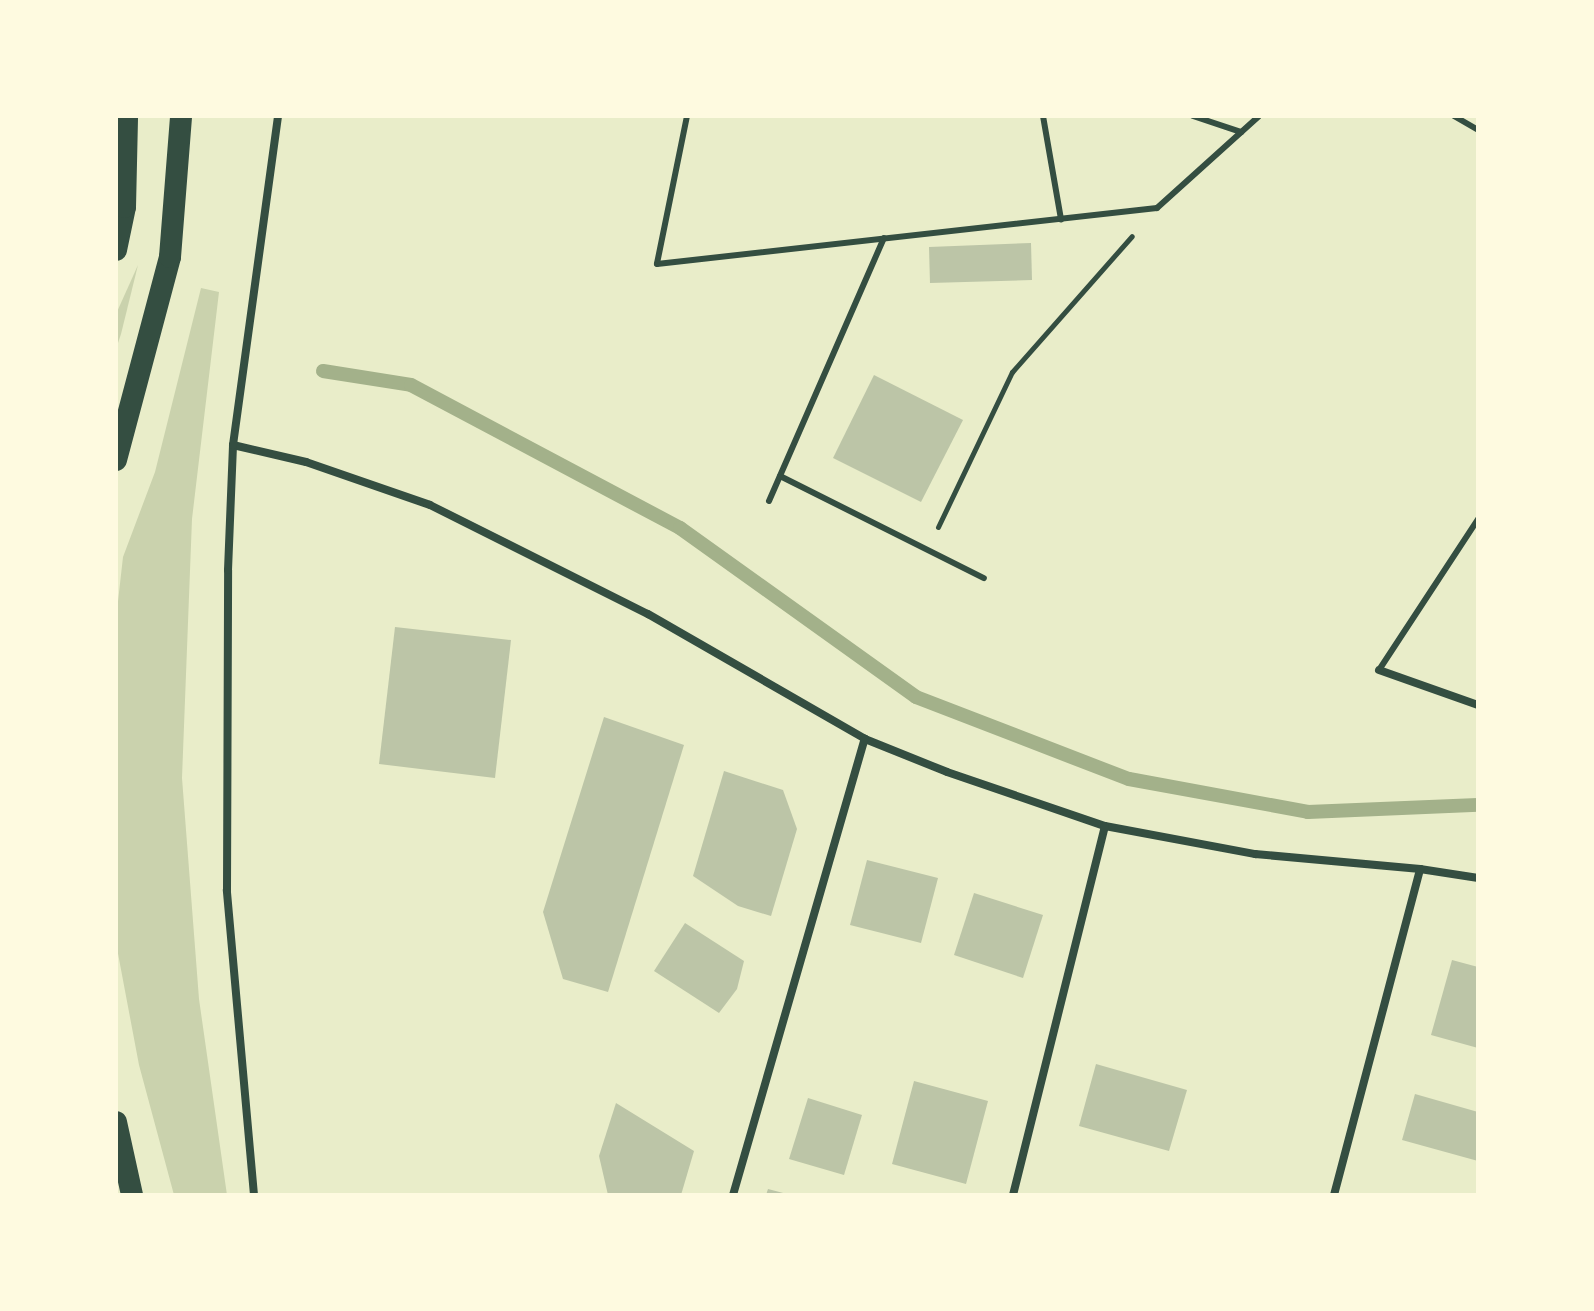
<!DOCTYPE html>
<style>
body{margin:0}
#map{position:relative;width:1594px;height:1311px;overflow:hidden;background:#e9edc9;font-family:"Golos Text",sans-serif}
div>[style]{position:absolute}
.green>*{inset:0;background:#cad2ad}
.stream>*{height:14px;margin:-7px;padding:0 7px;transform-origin:7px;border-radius:7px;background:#a3b18a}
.building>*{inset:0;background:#bcc5a7}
.path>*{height:5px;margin:-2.5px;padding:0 2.5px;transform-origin:2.5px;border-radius:2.5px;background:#344e41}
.service>*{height:6px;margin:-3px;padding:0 3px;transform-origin:3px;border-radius:3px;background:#344e41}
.minor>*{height:8px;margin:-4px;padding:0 4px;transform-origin:4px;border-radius:4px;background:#344e41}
.trunk>*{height:22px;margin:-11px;padding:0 11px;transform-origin:11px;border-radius:11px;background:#344e41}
span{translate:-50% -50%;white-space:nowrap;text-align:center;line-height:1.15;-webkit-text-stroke:7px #fefae0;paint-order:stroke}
.frame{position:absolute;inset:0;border:118px solid #fefae0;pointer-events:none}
</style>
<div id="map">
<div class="green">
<i style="clip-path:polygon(138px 265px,121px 334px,116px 349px,116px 314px)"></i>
<i style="clip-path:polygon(201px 288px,219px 292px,192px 519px,182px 778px,199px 999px,227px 1195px,174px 1195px,139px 1065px,116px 943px,116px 619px,123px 557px,155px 472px)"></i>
</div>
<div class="stream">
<i style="left:323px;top:371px;width:89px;rotate:9deg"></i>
<i style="left:411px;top:385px;width:305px;rotate:28deg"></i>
<i style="left:680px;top:528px;width:290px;rotate:35.6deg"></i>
<i style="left:916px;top:697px;width:228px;rotate:21.1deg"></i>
<i style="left:1129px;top:779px;width:182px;rotate:10.4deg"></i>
<i style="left:1308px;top:812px;width:170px;rotate:-2.4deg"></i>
</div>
<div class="building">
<i style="clip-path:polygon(1031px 243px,1032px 280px,930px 283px,929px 247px)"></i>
<i style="clip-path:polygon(874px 375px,963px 420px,921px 502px,833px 458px)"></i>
<i style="clip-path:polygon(395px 627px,511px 640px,495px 778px,379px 764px)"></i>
<i style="clip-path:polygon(604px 717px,684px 745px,608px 992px,563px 979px,543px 912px)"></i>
<i style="clip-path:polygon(724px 771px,783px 790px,797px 829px,771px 916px,738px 906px,693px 876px)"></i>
<i style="clip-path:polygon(867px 860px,938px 878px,921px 943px,850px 925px)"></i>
<i style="clip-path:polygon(974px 893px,1043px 915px,1023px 978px,954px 955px)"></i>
<i style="clip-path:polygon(685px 923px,744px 961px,737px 989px,719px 1013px,654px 971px)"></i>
<i style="clip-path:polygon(1452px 960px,1478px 967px,1478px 1048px,1431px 1035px)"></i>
<i style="clip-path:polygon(1096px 1064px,1187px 1090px,1169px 1151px,1079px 1126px)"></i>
<i style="clip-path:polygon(914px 1081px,988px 1101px,966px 1184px,892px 1164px)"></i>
<i style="clip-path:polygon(1415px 1094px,1478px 1112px,1478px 1161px,1402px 1140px)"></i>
<i style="clip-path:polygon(808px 1098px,862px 1115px,844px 1175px,789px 1159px)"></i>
<i style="clip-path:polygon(616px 1103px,694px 1151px,681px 1195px,608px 1195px,599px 1156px)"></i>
<i style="clip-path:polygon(768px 1189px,787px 1194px,786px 1195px,766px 1195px)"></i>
</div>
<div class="path">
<i style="left:938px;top:527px;width:172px;rotate:-64.5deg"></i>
<i style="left:1012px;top:372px;width:181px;rotate:-48.6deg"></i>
</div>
<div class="service">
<i style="left:687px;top:116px;width:151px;rotate:101.5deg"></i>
<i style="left:657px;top:264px;width:503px;rotate:-6.39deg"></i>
<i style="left:1157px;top:208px;width:137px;rotate:-42deg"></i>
<i style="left:1043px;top:116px;width:105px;rotate:80.1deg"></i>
<i style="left:1193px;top:116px;width:51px;rotate:18.4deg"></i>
<i style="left:1454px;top:116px;width:28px;rotate:30deg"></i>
<i style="left:780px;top:476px;width:228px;rotate:26.6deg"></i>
<i style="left:769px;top:501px;width:287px;rotate:-66.4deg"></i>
<i style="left:1379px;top:670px;width:181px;rotate:-56.7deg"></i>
</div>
<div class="minor">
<i style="left:233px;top:445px;width:75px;rotate:13.1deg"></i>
<i style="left:306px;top:462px;width:131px;rotate:19.1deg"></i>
<i style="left:430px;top:505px;width:244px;rotate:26.6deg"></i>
<i style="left:648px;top:614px;width:250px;rotate:29.9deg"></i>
<i style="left:865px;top:739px;width:88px;rotate:21.9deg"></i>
<i style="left:947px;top:772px;width:167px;rotate:18.9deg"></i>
<i style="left:1105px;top:826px;width:153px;rotate:10.6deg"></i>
<i style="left:1255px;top:854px;width:166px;rotate:5.2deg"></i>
<i style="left:1420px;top:869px;width:59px;rotate:8.8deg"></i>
<i style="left:1379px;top:670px;width:105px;rotate:19.5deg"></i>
<i style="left:254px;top:1195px;width:306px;rotate:-95.1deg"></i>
<i style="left:227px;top:890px;width:320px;rotate:-89.8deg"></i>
<i style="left:228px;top:570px;width:125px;rotate:-87.7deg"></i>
<i style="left:233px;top:445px;width:332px;rotate:-82.2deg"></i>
<i style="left:733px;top:1195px;width:475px;rotate:-73.9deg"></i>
<i style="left:1013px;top:1195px;width:380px;rotate:-76deg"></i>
<i style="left:1334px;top:1195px;width:337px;rotate:-75.2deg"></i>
</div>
<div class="trunk">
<i style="left:116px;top:250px;width:44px;rotate:-78.2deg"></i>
<i style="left:125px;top:207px;width:91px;rotate:-88.7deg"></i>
<i style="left:116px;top:460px;width:210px;rotate:-75.1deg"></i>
<i style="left:170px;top:257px;width:141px;rotate:-85.5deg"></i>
<i style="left:116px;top:1122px;width:75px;rotate:77.6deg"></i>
</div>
<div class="frame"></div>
</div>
